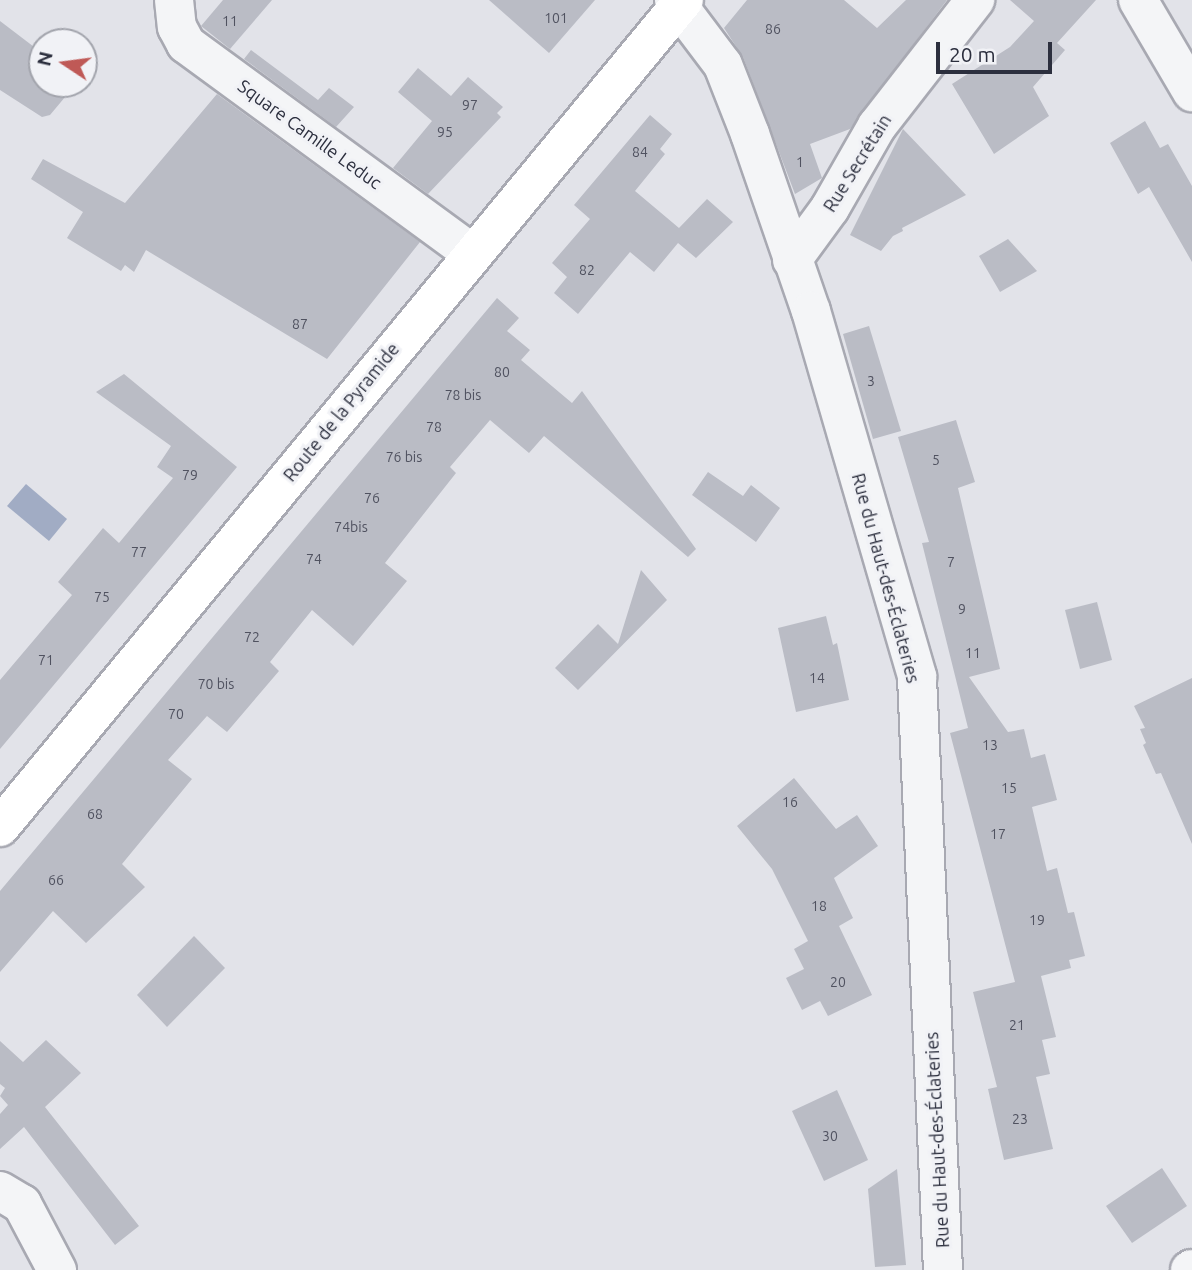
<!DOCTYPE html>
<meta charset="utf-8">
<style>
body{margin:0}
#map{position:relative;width:1192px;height:1270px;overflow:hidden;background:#e2e3e9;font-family:Ubuntu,sans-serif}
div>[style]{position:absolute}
.water>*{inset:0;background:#a1acc4}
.building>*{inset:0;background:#babcc5}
.roads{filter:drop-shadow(2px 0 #a8a9b2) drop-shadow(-2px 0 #a8a9b2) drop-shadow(0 2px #a8a9b2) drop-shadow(0 -2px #a8a9b2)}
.minor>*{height:38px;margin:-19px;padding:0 19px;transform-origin:19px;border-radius:19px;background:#f4f5f7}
.major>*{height:38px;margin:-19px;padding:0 19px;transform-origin:19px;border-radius:19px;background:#fff}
span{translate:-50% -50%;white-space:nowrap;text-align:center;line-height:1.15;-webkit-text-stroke:6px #f1f2f6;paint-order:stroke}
.number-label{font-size:14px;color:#505260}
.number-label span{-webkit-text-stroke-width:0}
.street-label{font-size:18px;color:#2c2f3e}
.north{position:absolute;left:28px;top:28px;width:70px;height:70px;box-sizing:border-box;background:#f1f2f6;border:2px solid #a2a4ac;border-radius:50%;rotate:283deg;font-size:19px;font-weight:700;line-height:28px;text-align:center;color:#2c2f3e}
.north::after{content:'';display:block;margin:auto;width:24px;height:32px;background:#bf5956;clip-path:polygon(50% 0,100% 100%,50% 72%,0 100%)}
.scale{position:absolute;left:936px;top:42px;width:116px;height:32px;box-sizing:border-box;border:4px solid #2c2f3e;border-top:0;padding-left:9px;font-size:21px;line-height:24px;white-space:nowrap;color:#2c2f3e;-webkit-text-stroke:5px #f1f2f6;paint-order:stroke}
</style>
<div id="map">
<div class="water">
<i style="clip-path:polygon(26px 484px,67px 519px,49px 541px,7px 506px)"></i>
</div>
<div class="building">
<i style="clip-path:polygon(223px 0,272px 0,230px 49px,201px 26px)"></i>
<i style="clip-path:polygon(489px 0,595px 0,549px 53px)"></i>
<i style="clip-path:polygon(747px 0,844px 0,877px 28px,906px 0,947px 0,850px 129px,810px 144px,822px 178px,795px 194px,743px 57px,724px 28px)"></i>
<i style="clip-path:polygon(1010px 0,1096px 0,1057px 43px,1065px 50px,1033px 87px,1049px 116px,994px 154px,952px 84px,1010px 47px,1034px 21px)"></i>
<i style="clip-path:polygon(0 21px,42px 53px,42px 84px,76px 84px,50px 115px,42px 117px,0 90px)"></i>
<i style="clip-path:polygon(251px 50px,318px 100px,329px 88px,354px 107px,336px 127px,244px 59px)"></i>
<i style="clip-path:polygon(418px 68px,451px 96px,468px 77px,503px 107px,497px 113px,501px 117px,428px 194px,393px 168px,432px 121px,398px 92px)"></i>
<i style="clip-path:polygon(217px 94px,420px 242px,327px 359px,146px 250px,134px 272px,125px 265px,121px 271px,67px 238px,83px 212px,31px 179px,43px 159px,125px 203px)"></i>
<i style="clip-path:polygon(650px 115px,672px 134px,660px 149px,665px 154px,635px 191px,679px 228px,707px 199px,733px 222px,696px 258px,678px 243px,654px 272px,630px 252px,578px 314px,554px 293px,567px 277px,552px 263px,590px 219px,574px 205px)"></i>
<i style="clip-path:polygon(1145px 121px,1160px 148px,1168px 144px,1192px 186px,1192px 262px,1149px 187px,1138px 194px,1110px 143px)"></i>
<i style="clip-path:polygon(903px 129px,966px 195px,902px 228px,903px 231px,893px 236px,881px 251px,850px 235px)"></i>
<i style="clip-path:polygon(1008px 239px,1037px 271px,1000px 292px,979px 256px)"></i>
<i style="clip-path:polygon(497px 298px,519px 318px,507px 331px,530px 350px,521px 360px,572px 403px,582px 391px,696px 549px,688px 557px,544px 436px,529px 453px,490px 420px,450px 467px,456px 473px,385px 563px,407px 581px,353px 646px,312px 610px,270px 662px,279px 671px,227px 732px,207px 716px,168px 760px,192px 779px,122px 864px,145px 887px,86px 943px,53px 911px,0 972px,0 891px)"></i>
<i style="clip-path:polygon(869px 326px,901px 431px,873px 439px,843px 334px)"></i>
<i style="clip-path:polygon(124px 374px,237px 467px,0 749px,0 680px,72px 595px,58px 582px,103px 528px,119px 543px,173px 478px,157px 467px,171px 446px,96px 392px)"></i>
<i style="clip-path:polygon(956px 420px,975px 482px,958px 488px,1000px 669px,969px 677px,1008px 732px,1024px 729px,1031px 758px,1045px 754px,1057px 800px,1032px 807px,1047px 871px,1057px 868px,1068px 913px,1074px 912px,1085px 956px,1069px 960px,1071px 968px,1041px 976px,1056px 1037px,1042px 1040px,1050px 1074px,1036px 1077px,1053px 1149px,1004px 1160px,988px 1089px,997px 1087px,973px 992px,1015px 982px,950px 733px,968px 728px,922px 543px,929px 542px,898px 437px)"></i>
<i style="clip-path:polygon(708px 472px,743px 496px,751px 485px,780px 508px,756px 542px,692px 495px)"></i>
<i style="clip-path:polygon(641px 570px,667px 600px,578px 690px,555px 668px,598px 624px,618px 644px)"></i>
<i style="clip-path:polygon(1097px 602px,1112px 660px,1080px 669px,1065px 610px)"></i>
<i style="clip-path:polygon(826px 616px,833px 645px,837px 643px,849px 700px,796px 712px,778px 628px)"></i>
<i style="clip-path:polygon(1192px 678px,1192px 844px,1161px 773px,1156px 774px,1143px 745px,1146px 743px,1140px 729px,1145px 728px,1134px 706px)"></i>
<i style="clip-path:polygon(794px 778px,836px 829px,857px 815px,878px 846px,834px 878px,853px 918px,839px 926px,872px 995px,828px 1016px,820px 1001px,802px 1010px,786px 978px,804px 969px,794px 949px,808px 941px,772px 869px,737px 826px)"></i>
<i style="clip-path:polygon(194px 936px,225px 968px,167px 1027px,137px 995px)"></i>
<i style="clip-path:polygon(46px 1040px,81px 1073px,45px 1107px,139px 1226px,115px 1245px,24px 1127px,0 1149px,0 1114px,8px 1105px,0 1096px,5px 1088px,0 1084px,0 1041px,23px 1062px)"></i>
<i style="clip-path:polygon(837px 1090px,868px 1160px,824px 1181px,792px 1111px)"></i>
<i style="clip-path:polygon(1162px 1168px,1187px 1206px,1132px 1243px,1106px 1206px)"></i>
<i style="clip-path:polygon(897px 1169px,906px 1265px,875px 1267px,868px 1189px)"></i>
</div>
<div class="roads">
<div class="minor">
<i style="left:174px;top:0;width:27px;rotate:84deg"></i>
<i style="left:177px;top:27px;width:19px;rotate:62deg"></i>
<i style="left:186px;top:44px;width:354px;rotate:36.2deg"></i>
<i style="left:674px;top:0;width:81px;rotate:53deg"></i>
<i style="left:723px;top:65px;width:74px;rotate:68.6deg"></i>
<i style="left:750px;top:134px;width:187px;rotate:71deg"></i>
<i style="left:811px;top:311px;width:381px;rotate:73.8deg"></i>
<i style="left:917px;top:677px;width:594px;rotate:87.49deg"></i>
<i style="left:1138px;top:0;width:107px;rotate:59.6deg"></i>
<i style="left:792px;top:260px;width:64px;rotate:-53.8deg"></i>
<i style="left:830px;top:208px;width:95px;rotate:-60.2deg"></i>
<i style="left:877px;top:126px;width:160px;rotate:-52.1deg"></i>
<i style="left:0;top:1191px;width:26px;rotate:31deg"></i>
<i style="left:22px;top:1204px;width:75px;rotate:62.1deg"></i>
<i style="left:1190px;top:1270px;width:2px;rotate:-27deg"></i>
</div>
<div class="major">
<i style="left:0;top:827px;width:1073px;rotate:-50.41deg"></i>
</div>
</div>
<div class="number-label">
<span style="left:556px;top:18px">101</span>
<span style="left:230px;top:21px">11</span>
<span style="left:773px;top:29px">86</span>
<span style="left:470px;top:105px">97</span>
<span style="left:445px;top:132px">95</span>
<span style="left:640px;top:152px">84</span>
<span style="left:800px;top:162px">1</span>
<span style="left:587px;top:270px">82</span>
<span style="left:300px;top:324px">87</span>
<span style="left:502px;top:372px">80</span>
<span style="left:871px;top:381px">3</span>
<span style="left:463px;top:395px">78 bis</span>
<span style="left:434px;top:427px">78</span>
<span style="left:404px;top:457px">76 bis</span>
<span style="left:936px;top:460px">5</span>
<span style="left:190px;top:475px">79</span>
<span style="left:372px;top:498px">76</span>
<span style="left:351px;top:527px">74bis</span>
<span style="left:139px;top:552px">77</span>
<span style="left:314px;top:559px">74</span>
<span style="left:951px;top:562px">7</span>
<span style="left:102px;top:597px">75</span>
<span style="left:962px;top:609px">9</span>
<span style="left:252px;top:637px">72</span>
<span style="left:973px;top:653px">11</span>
<span style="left:46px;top:660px">71</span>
<span style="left:817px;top:678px">14</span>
<span style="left:216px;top:684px">70 bis</span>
<span style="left:176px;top:714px">70</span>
<span style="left:990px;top:745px">13</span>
<span style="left:1009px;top:788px">15</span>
<span style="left:790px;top:802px">16</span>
<span style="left:95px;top:814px">68</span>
<span style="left:998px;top:834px">17</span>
<span style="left:56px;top:880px">66</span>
<span style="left:819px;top:906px">18</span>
<span style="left:1037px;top:920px">19</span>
<span style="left:838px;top:982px">20</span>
<span style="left:1017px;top:1025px">21</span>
<span style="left:1020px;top:1119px">23</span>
<span style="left:830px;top:1136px">30</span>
</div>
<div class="street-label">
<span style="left:310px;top:134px;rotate:36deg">Square Camille Leduc</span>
<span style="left:857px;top:163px;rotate:-58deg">Rue Secrétain</span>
<span style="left:341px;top:412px;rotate:-51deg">Route de la Pyramide</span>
<span style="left:886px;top:578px;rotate:75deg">Rue du Haut-des-Éclateries</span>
<span style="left:937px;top:1140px;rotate:-93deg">Rue du Haut-des-Éclateries</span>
</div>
<div class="north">N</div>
<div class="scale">20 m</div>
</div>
